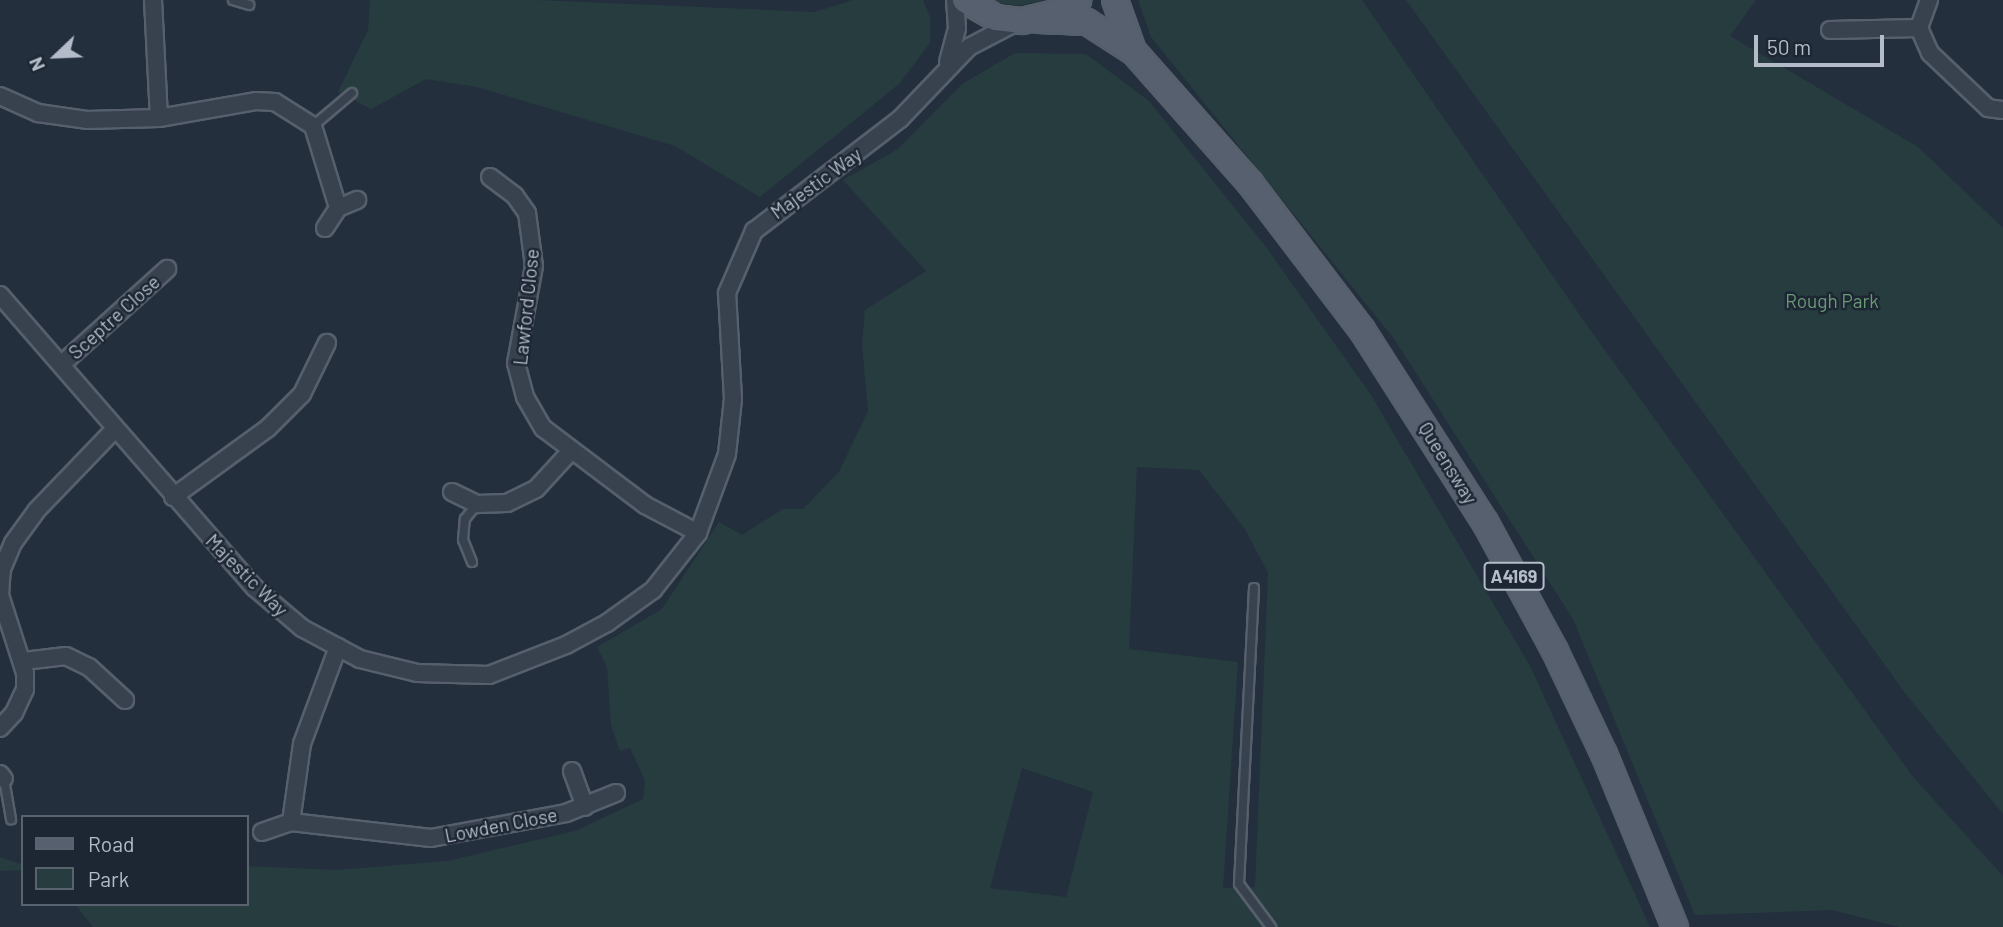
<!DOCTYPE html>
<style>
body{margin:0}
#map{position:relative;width:2003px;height:927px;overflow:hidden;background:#242f3e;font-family:Barlow,sans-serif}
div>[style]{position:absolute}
.green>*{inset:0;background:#263c3f}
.roads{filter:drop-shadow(2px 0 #565f6c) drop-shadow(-2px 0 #565f6c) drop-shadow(0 2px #565f6c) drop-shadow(0 -2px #565f6c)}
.service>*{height:8px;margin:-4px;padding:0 4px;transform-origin:4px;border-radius:4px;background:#38414e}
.minor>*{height:16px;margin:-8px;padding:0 8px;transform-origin:8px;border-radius:8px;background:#38414e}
.primary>*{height:24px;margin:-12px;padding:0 12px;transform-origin:12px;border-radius:12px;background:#56606e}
span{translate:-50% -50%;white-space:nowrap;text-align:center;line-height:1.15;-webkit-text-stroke:5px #1d2633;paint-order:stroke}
.shield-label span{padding:2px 5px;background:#1d2633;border:2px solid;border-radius:5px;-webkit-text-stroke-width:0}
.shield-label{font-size:18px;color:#b4bcc9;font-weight:700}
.street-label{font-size:19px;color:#b4bcc9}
.park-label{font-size:19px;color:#6b9a76}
.legend{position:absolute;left:21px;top:815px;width:228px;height:91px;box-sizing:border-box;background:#1d2633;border:2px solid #59626f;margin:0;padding:9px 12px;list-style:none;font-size:21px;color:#b4bcc9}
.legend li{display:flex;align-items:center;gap:14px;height:35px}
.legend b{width:35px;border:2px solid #59626f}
.north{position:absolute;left:21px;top:21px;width:70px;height:70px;-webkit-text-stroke:5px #1d2633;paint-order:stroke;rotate:247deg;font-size:19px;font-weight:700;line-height:28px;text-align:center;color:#b4bcc9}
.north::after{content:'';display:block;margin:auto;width:24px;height:32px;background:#b4bcc9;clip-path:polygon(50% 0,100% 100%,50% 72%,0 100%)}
.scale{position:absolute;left:1754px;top:35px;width:130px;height:32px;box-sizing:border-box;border:4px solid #b4bcc9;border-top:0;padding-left:9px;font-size:21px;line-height:24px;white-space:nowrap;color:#b4bcc9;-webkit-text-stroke:5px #1d2633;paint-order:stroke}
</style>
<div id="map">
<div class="green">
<i style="clip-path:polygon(370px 0,536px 0,814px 12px,854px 0,923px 0,930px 17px,930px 43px,899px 84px,760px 197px,675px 146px,477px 87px,426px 79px,371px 109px,338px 92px,368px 30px)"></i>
<i style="clip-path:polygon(988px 0,1045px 0,1016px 6px)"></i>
<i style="clip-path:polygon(1138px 0,1362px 0,1586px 324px,1913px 777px,2003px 876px,2003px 927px,1899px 927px,1832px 910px,1695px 915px,1573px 619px,1395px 340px,1151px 37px)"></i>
<i style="clip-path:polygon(1406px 0,1756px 0,1730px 36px,1918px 147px,2003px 228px,2003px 814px,1905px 693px)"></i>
<i style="clip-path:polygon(evenodd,1015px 53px,1086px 54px,1149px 101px,1266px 247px,1371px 395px,1530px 666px,1650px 927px,93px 927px,75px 904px,247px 904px,247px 866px,336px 870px,447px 861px,575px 831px,643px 799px,645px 780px,630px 748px,620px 751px,611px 725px,607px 667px,597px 647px,662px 609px,719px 522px,742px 535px,783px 509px,803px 509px,839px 472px,868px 411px,862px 344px,865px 310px,926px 271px,843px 180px,898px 149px,962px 84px,1015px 53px,1137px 467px,1199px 470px,1245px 529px,1268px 573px,1255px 887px,1223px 888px,1238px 662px,1129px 649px,1137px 467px,1015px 53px,1022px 768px,1093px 792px,1066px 897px,990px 888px,1022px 768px)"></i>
<i style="clip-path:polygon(0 857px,23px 865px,23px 870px,0 871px)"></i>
</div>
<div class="roads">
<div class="service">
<i style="left:233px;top:0;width:17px;rotate:17deg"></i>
<i style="left:313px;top:126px;width:51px;rotate:-40.2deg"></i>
<i style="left:472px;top:562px;width:24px;rotate:-112deg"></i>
<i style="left:463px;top:540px;width:21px;rotate:-85deg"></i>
<i style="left:465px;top:519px;width:19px;rotate:-51deg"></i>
<i style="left:1254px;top:588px;width:296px;rotate:92.9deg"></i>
<i style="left:1239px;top:884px;width:54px;rotate:53.3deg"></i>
<i style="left:4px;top:779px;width:41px;rotate:80.1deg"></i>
</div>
<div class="minor">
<i style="left:153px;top:0;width:118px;rotate:87.1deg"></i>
<i style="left:159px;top:118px;width:98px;rotate:-9.9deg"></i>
<i style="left:256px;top:101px;width:19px;rotate:3deg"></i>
<i style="left:275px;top:102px;width:45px;rotate:32.3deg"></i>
<i style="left:313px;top:126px;width:86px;rotate:73deg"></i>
<i style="left:338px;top:208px;width:21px;rotate:-23deg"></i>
<i style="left:1929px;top:0;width:30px;rotate:110deg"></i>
<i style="left:1919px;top:28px;width:27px;rotate:66deg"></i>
<i style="left:1930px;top:53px;width:80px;rotate:43.5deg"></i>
<i style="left:1988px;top:108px;width:15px;rotate:8deg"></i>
<i style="left:1830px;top:30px;width:89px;rotate:-1.3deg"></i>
<i style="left:948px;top:62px;width:35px;rotate:-75deg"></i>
<i style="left:957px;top:28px;width:28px;rotate:-94deg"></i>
<i style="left:0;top:96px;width:42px;rotate:24.1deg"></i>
<i style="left:38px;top:113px;width:49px;rotate:8.1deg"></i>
<i style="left:87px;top:120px;width:72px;rotate:-1.6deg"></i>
<i style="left:490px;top:177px;width:31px;rotate:37deg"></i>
<i style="left:515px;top:196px;width:21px;rotate:55deg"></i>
<i style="left:527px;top:213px;width:53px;rotate:82.5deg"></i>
<i style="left:534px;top:266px;width:99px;rotate:100.5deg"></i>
<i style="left:516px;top:363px;width:35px;rotate:75deg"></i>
<i style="left:525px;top:397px;width:36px;rotate:60deg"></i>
<i style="left:543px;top:428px;width:128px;rotate:37deg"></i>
<i style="left:645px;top:505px;width:60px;rotate:27.8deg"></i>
<i style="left:325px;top:228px;width:24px;rotate:-57deg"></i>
<i style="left:0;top:295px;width:388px;rotate:49deg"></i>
<i style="left:255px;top:588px;width:62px;rotate:40.4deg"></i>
<i style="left:302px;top:628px;width:66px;rotate:28.1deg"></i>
<i style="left:360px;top:659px;width:59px;rotate:13.8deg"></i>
<i style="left:417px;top:673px;width:72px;rotate:1.6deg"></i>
<i style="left:489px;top:675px;width:83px;rotate:-21.3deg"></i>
<i style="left:566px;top:645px;width:47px;rotate:-28.2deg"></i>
<i style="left:607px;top:623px;width:57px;rotate:-35.7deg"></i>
<i style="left:653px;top:590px;width:73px;rotate:-51.7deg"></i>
<i style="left:698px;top:533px;width:84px;rotate:-69.8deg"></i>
<i style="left:727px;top:454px;width:55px;rotate:-83.8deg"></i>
<i style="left:733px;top:399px;width:106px;rotate:-93.2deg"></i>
<i style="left:727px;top:293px;width:68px;rotate:-66.5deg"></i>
<i style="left:754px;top:231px;width:184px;rotate:-37.5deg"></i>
<i style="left:900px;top:119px;width:100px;rotate:-46.2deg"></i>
<i style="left:969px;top:47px;width:52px;rotate:-27.6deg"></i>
<i style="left:62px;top:364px;width:142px;rotate:-42.1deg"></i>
<i style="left:452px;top:492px;width:28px;rotate:26deg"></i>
<i style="left:477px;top:504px;width:30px;rotate:-2deg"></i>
<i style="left:507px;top:503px;width:32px;rotate:-26deg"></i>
<i style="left:536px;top:489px;width:50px;rotate:-47.4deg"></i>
<i style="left:173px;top:497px;width:117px;rotate:-36deg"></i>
<i style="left:268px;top:428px;width:48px;rotate:-45deg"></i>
<i style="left:302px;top:394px;width:57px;rotate:-63.9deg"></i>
<i style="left:338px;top:647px;width:103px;rotate:110.4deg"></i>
<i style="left:302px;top:744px;width:79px;rotate:98deg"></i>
<i style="left:291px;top:822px;width:141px;rotate:6.5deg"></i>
<i style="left:431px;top:838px;width:137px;rotate:-10.5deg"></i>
<i style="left:566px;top:813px;width:54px;rotate:-21.8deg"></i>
<i style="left:24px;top:661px;width:42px;rotate:-6.8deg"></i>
<i style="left:66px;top:656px;width:25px;rotate:26deg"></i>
<i style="left:89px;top:667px;width:49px;rotate:42.5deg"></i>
<i style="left:0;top:728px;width:21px;rotate:-47deg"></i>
<i style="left:14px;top:713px;width:26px;rotate:-65deg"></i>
<i style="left:25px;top:689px;width:16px;rotate:-90deg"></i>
<i style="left:25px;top:673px;width:82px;rotate:-107.8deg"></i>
<i style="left:0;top:595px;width:26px;rotate:-86deg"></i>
<i style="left:2px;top:569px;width:28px;rotate:-67deg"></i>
<i style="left:13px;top:543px;width:39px;rotate:-54deg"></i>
<i style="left:36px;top:511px;width:114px;rotate:-46.1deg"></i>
<i style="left:572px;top:771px;width:38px;rotate:70deg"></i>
<i style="left:0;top:774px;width:6px;rotate:51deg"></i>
<i style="left:262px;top:832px;width:31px;rotate:-19deg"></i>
</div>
<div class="primary">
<i style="left:965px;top:0;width:36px;rotate:30deg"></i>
<i style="left:996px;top:18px;width:26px;rotate:7deg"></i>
<i style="left:1022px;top:21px;width:42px;rotate:-13.7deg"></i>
<i style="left:1063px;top:11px;width:19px;rotate:-36deg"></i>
<i style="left:1115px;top:0;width:51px;rotate:70.5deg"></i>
<i style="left:1038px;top:20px;width:49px;rotate:2.3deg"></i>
<i style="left:1087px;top:22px;width:56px;rotate:32.6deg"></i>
<i style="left:1134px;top:52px;width:175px;rotate:48.5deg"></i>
<i style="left:1250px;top:183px;width:185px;rotate:52.7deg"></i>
<i style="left:1362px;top:330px;width:228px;rotate:57.4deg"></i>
<i style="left:1485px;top:522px;width:147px;rotate:61.5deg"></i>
<i style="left:1555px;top:651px;width:114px;rotate:64.6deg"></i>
<i style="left:1604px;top:754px;width:187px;rotate:67.7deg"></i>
</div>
</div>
<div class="shield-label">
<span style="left:1514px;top:576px">A4169</span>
</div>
<div class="street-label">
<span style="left:816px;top:183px;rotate:-36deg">Majestic Way</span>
<span style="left:526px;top:307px;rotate:-84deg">Lawford Close</span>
<span style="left:114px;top:317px;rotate:-42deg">Sceptre Close</span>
<span style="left:1448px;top:463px;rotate:58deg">Queensway</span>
<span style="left:247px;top:575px;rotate:45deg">Majestic Way</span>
<span style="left:501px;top:825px;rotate:-11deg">Lowden Close</span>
</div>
<div class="park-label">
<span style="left:1832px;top:301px">Rough Park</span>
</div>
<ul class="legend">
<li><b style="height:9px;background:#56606e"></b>Road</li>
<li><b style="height:19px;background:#263c3f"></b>Park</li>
</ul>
<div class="north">N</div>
<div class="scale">50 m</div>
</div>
